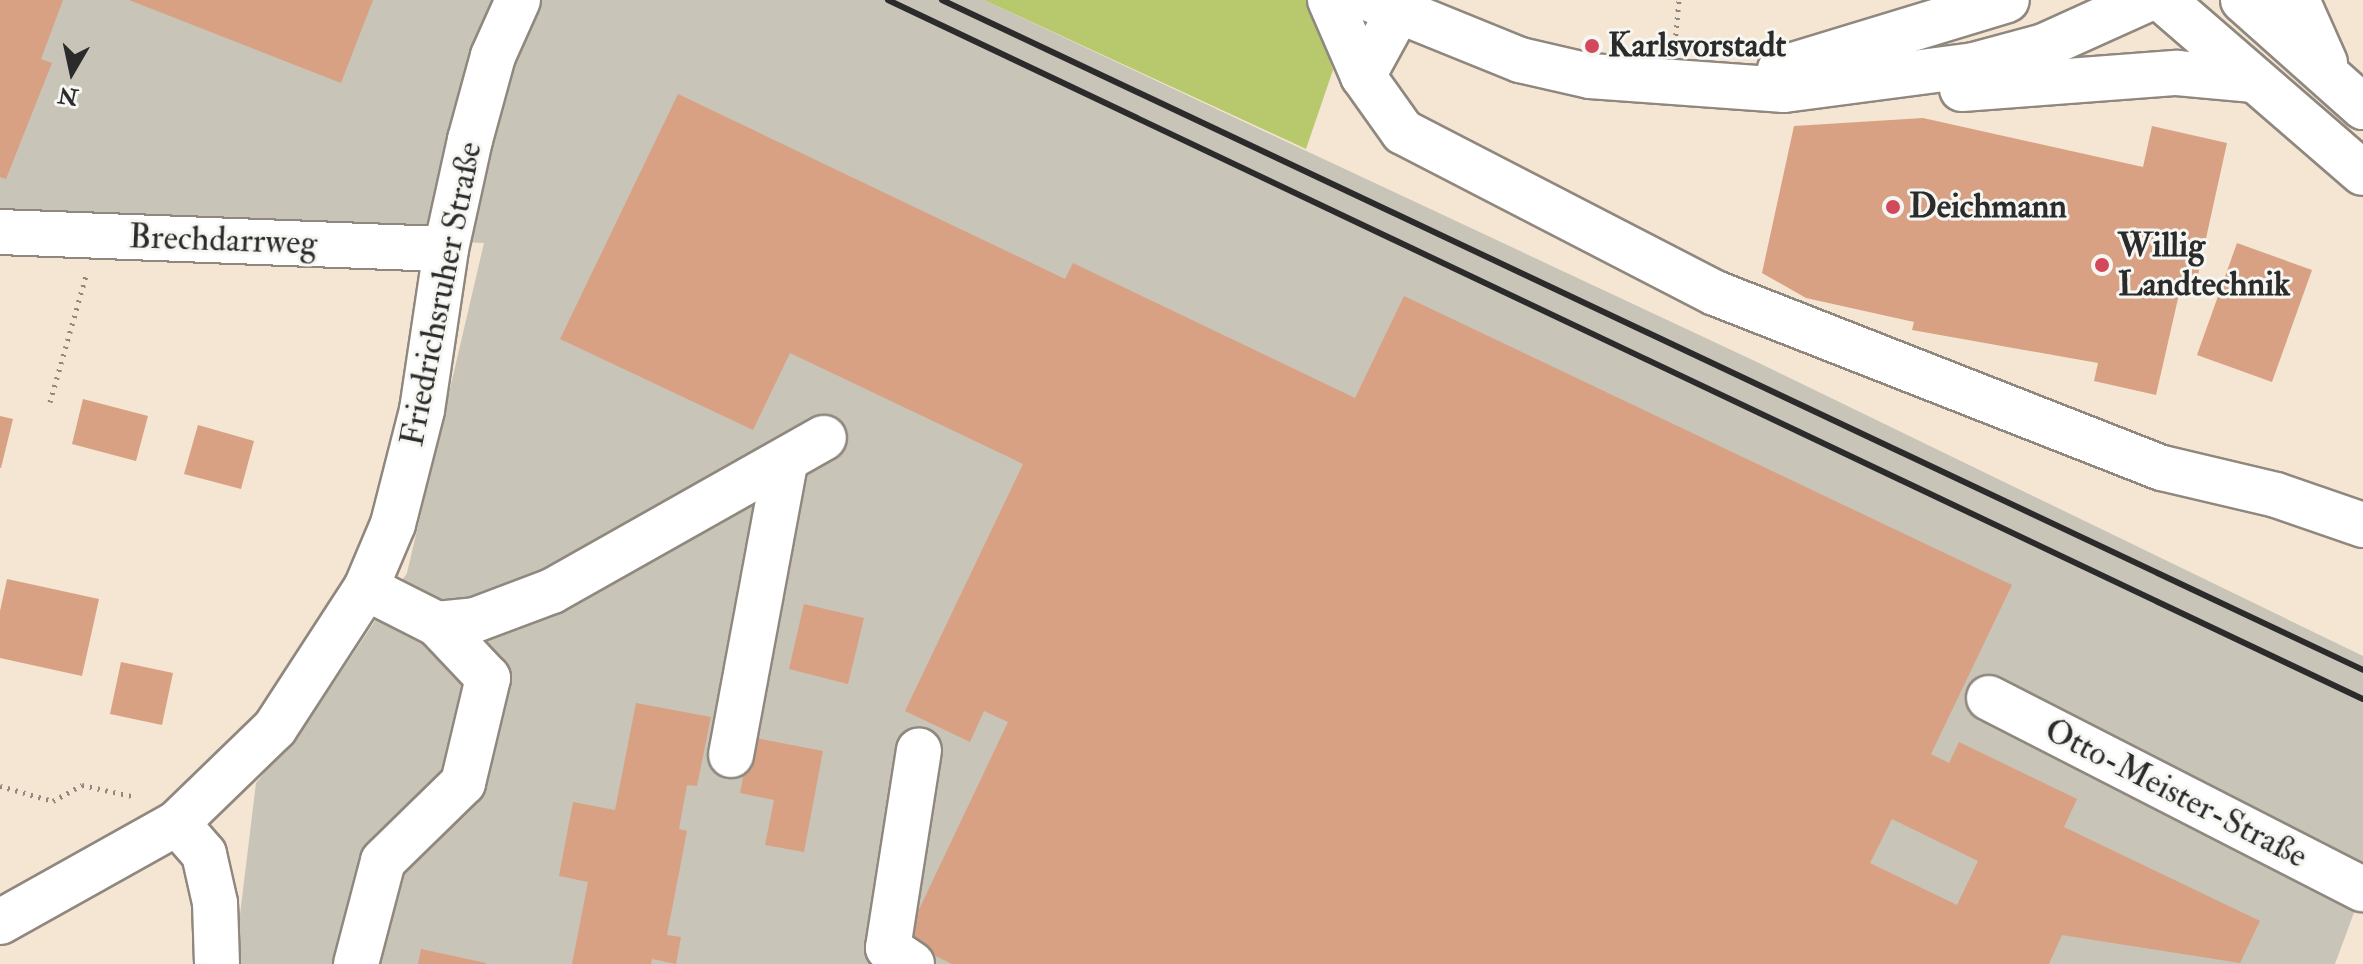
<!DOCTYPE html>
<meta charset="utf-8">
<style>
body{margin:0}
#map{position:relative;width:2363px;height:964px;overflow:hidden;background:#f4e6d3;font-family:"IM FELL Double Pica",serif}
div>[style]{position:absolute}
.industrial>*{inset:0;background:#c8c4b8}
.green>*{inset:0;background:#b7c96c}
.building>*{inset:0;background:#d9a183}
.path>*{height:5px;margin-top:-2.5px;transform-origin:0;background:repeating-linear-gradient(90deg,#90887f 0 2px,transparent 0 8px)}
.roads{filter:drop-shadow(2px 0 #90887f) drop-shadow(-2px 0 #90887f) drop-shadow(0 2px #90887f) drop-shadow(0 -2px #90887f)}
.minor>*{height:44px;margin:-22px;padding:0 22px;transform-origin:22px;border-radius:22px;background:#fff}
.major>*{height:44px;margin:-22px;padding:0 22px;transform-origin:22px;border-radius:22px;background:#fff}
.rail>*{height:6px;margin:-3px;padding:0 3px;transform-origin:3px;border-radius:3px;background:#2b2b2b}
.dots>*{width:22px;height:22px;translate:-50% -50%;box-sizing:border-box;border:4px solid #f6f6f2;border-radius:50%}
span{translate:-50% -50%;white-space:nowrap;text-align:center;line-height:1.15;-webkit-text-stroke:6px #f6f6f2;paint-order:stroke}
.poi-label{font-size:34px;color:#2b2b2b;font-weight:700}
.left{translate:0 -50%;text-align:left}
.street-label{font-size:34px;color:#2b2b2b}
.north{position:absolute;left:32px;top:32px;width:80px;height:80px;-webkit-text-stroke:6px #f6f6f2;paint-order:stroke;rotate:189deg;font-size:22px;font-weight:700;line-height:32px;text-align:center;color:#2b2b2b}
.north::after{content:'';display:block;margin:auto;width:28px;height:36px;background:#2b2b2b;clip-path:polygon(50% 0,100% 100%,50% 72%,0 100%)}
</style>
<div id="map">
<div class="industrial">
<i style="clip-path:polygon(0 0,984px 0,1759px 363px,2363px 656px,2363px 888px,2335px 964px,234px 964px,256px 783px,315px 711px,407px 573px,484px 243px,0 220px)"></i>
</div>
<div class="green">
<i style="clip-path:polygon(984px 0,1309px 0,1333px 70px,1306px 149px)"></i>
</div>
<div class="building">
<i style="clip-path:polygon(0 0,63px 0,41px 59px,52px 63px,6px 179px,0 177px)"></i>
<i style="clip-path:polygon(129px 0,373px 0,341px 83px)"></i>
<i style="clip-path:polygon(evenodd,678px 94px,1065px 279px,1073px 263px,1355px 398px,1404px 296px,2012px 585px,1931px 754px,1949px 763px,1959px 742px,2077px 799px,2064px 827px,2260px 921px,2240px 963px,2062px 935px,2049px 964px,952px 964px,904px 941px,1008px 722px,984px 711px,970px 742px,905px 711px,1023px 464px,790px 353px,753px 430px,560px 339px,678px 94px,1892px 819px,1978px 861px,1957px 905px,1870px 863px,1892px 819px)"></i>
<i style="clip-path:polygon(1923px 118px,2143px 167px,2152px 126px,2227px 143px,2196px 284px,2182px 281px,2156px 395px,2094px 381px,2098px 363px,1912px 330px,1914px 322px,1806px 298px,1762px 273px,1794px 126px)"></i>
<i style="clip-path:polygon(2237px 243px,2312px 270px,2272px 382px,2197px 355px)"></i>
<i style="clip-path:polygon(83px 399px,148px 416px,136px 461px,72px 444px)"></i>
<i style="clip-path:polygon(0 416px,13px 419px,1px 468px,0 468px)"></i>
<i style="clip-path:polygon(198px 425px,254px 441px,241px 489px,184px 474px)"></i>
<i style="clip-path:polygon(7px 579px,99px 599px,82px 676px,0 658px,0 611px)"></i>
<i style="clip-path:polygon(804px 604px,864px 618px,848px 684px,789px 669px)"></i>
<i style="clip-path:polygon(121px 662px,173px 673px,162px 725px,110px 714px)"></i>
<i style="clip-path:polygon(636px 703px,711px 717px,697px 786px,687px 785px,679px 829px,687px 831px,667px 935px,681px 937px,676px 964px,652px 959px,651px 964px,572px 964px,588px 882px,559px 876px,573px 802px,615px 810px)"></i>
<i style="clip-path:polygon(751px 737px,823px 751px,804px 852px,765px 845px,774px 800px,740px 793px)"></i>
<i style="clip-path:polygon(421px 949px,486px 963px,486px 964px,418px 964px)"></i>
</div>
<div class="path">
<i style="left:1675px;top:43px;width:43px;rotate:-84.7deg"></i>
<i style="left:50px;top:402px;width:131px;rotate:-74.1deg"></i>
<i style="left:0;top:786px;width:55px;rotate:15.8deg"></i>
<i style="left:53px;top:801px;width:33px;rotate:-29deg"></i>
<i style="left:82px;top:785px;width:55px;rotate:12.5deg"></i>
</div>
<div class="roads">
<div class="minor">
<i style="left:1330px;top:0;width:83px;rotate:66.5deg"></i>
<i style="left:1363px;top:76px;width:69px;rotate:54.5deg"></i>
<i style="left:1403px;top:132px;width:351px;rotate:27.3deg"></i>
<i style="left:1715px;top:293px;width:480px;rotate:21.4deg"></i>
<i style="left:2162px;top:468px;width:117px;rotate:13.3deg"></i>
<i style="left:2276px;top:495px;width:92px;rotate:19deg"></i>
<i style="left:1363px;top:76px;width:73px;rotate:-61.3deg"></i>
<i style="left:0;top:232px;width:446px;rotate:2.2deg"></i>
<i style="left:366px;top:588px;width:80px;rotate:26.9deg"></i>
<i style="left:437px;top:624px;width:38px;rotate:-6deg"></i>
<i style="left:475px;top:620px;width:82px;rotate:-20.6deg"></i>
<i style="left:552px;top:591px;width:312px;rotate:-29.4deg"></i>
<i style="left:1989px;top:698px;width:420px;rotate:27.1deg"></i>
<i style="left:731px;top:755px;width:297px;rotate:-79.5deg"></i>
<i style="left:177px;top:823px;width:41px;rotate:48.9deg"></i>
<i style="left:204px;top:854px;width:50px;rotate:77.3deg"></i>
<i style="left:215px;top:903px;width:61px;rotate:88.1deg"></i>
<i style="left:356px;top:964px;width:106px;rotate:-75.3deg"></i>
<i style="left:383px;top:861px;width:112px;rotate:-44.3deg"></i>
<i style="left:463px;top:783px;width:108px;rotate:-76.6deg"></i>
<i style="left:488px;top:678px;width:74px;rotate:-133.4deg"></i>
<i style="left:912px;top:964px;width:29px;rotate:-146deg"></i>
<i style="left:888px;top:948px;width:200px;rotate:-81.1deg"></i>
</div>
<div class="major">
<i style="left:1372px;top:0;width:160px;rotate:22.1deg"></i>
<i style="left:1520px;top:60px;width:72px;rotate:12.9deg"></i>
<i style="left:1590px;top:76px;width:195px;rotate:4.1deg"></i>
<i style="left:1784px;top:90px;width:192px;rotate:-7.5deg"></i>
<i style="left:1974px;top:65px;width:73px;rotate:-15.2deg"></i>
<i style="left:2044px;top:46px;width:112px;rotate:-24.3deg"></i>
<i style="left:2163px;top:0;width:264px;rotate:40.9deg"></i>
<i style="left:2243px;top:0;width:161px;rotate:41.7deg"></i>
<i style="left:2297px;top:0;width:69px;rotate:66deg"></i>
<i style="left:1780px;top:69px;width:237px;rotate:-16.9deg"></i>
<i style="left:1962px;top:89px;width:216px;rotate:-4.3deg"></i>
<i style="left:2177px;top:73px;width:77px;rotate:5.2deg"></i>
<i style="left:0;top:922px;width:203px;rotate:-29.2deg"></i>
<i style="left:177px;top:823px;width:136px;rotate:-44.1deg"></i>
<i style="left:275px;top:728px;width:167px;rotate:-57deg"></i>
<i style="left:366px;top:588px;width:69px;rotate:-67.1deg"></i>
<i style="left:393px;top:524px;width:118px;rotate:-75.7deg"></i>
<i style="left:422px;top:410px;width:163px;rotate:-81.5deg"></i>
<i style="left:446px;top:249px;width:112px;rotate:-77.6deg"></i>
<i style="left:470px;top:140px;width:87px;rotate:-74.7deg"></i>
<i style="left:493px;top:56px;width:61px;rotate:-65.9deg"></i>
</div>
</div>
<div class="rail">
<i style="left:888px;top:0;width:1632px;rotate:25.36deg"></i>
<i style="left:942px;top:0;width:1571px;rotate:25.24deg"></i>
</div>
<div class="dots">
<i style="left:1592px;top:46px;background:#d1495b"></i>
<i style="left:1893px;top:207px;background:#d1495b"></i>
<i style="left:2102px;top:265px;background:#d1495b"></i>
</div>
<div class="poi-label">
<span class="left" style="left:1608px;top:46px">Karlsvorstadt</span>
<span class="left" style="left:1909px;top:207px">Deichmann</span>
<span class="left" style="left:2118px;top:265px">Willig<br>Landtechnik</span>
</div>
<div class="street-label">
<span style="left:223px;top:240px;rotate:2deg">Brechdarrweg</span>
<span style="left:441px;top:294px;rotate:-79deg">Friedrichsruher Straße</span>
<span style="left:2176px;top:793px;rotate:27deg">Otto-Meister-Straße</span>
</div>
<div class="north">N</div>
</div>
